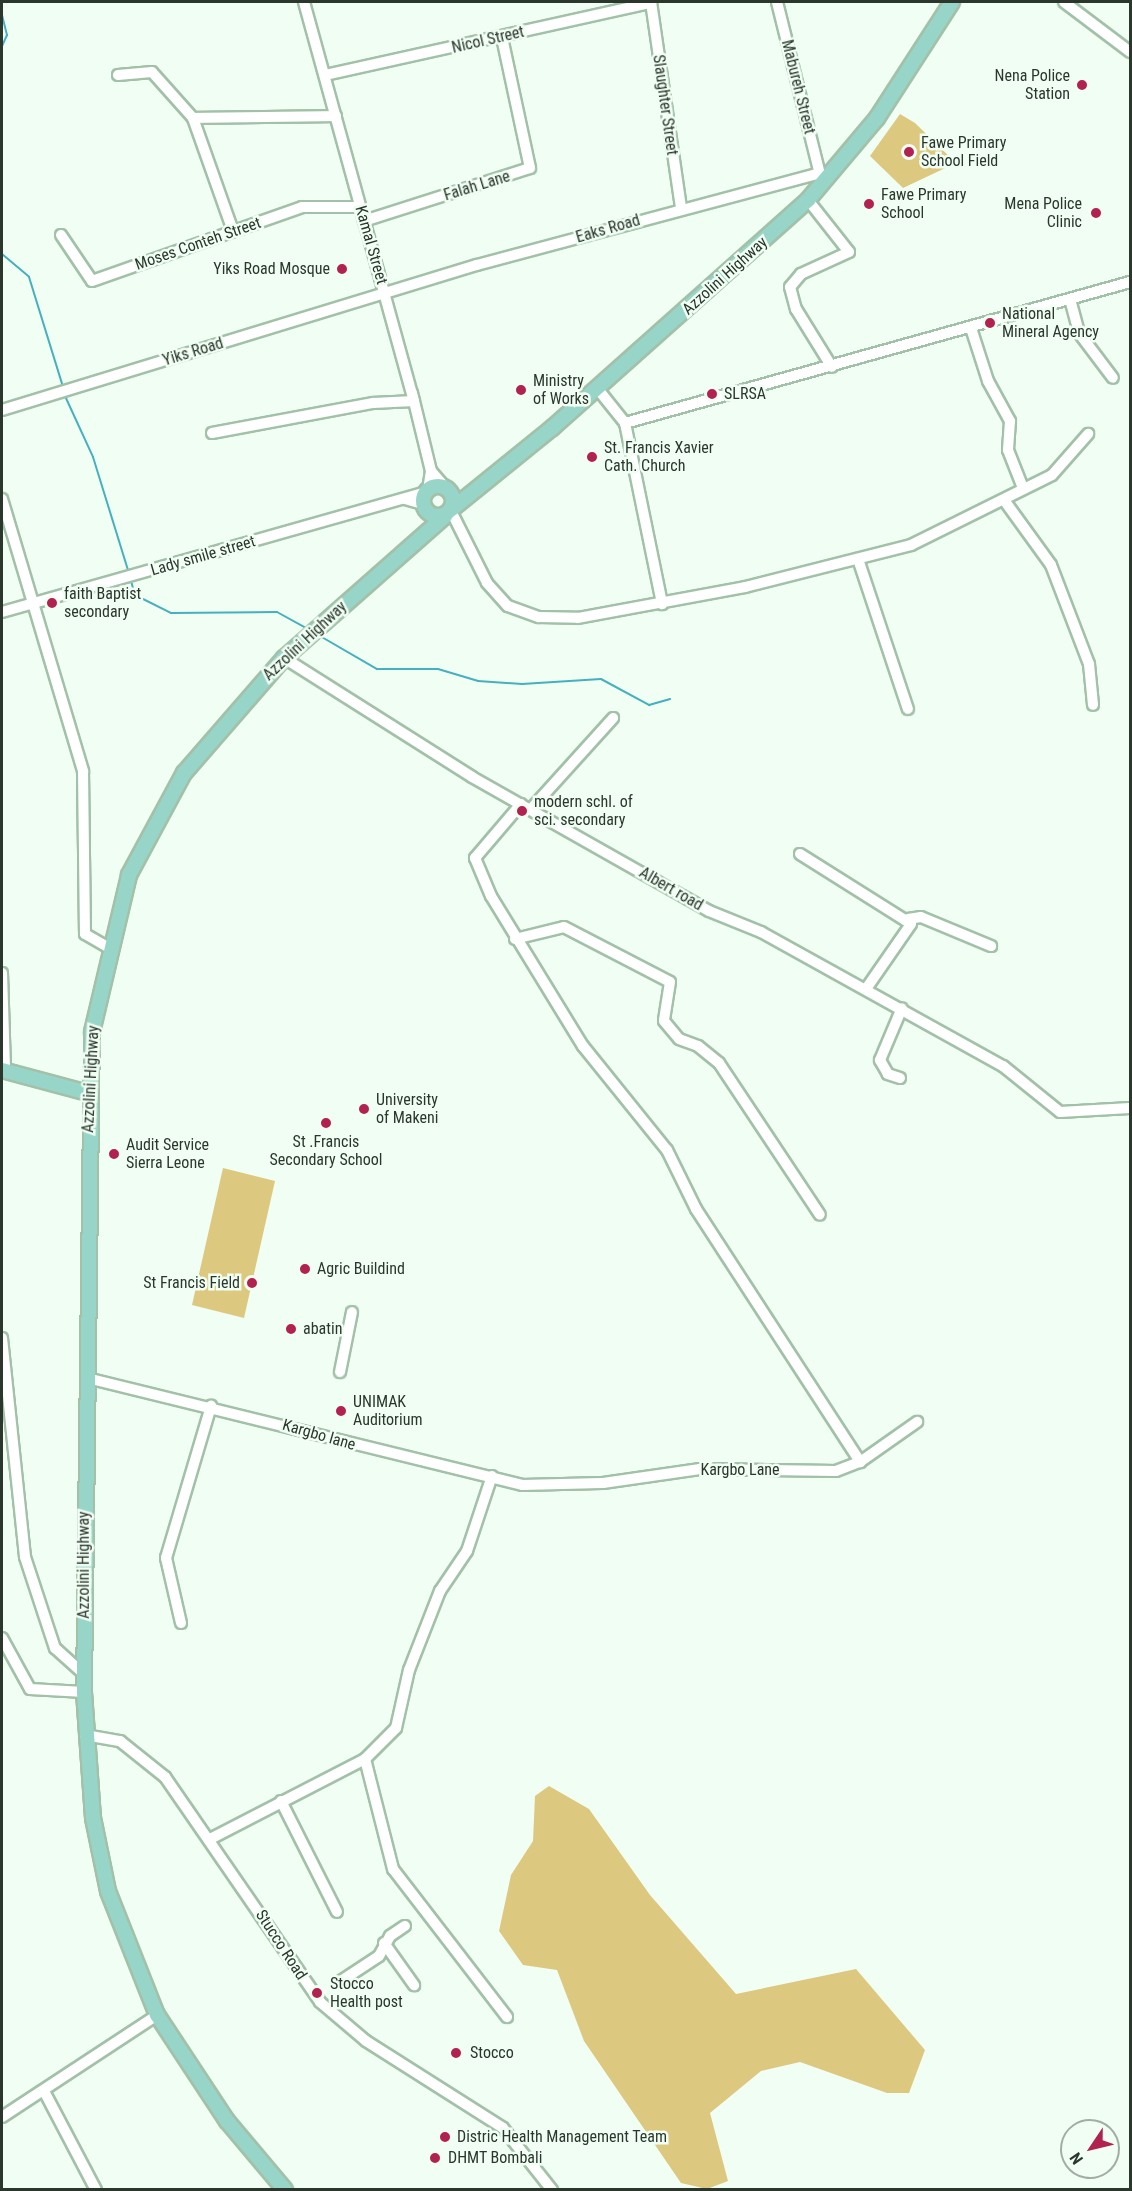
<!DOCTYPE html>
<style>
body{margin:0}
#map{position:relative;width:1132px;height:2191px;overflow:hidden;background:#f1fef3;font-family:"Roboto Condensed",sans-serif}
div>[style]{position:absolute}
.green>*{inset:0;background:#ddc880}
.stream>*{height:2px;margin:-1px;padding:0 1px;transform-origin:1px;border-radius:1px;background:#46b0bd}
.roads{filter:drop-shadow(2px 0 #a2c1a8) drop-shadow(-2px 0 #a2c1a8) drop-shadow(0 2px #a2c1a8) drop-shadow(0 -2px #a2c1a8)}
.minor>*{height:10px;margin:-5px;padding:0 5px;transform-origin:5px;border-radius:5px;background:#fff}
.major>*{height:14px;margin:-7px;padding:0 7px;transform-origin:7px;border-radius:7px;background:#98d5c9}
.major>.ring{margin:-7px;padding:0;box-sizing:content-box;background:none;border:14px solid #98d5c9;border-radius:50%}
.dots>*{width:16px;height:16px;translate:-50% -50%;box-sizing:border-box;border:3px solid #f1fef3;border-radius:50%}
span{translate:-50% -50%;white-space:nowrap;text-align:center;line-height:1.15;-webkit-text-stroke:5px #f1fef3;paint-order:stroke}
.street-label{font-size:16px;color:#2b372d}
.poi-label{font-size:16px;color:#2b372d}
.right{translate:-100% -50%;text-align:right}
.left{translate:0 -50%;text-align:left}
.frame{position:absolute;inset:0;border:3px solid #2b372d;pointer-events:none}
.north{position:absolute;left:1060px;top:2119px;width:60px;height:60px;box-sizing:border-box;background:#f1fef3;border:2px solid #a2aea4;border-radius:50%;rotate:235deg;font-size:16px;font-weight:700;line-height:24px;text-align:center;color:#2b372d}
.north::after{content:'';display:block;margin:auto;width:21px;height:27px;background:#b22251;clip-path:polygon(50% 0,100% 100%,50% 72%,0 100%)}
</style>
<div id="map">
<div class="green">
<i style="clip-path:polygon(900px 114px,915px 123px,956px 163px,903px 188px,870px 156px)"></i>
<i style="clip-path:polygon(223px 1168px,275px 1181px,244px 1318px,192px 1305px)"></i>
<i style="clip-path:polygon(549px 1786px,589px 1809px,650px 1895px,736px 1994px,856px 1969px,925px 2050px,909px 2093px,887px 2093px,800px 2062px,761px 2071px,710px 2113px,728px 2181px,707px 2189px,681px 2183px,584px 2041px,557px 1970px,523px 1965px,499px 1931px,511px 1875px,533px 1841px,535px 1796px)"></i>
</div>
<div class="stream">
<i style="left:2px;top:15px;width:21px;rotate:76deg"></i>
<i style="left:7px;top:35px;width:12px;rotate:114deg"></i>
<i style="left:2px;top:254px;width:35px;rotate:40deg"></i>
<i style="left:29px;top:277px;width:115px;rotate:72.8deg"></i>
<i style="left:65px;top:396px;width:67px;rotate:65.3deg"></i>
<i style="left:93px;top:457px;width:118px;rotate:72.8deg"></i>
<i style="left:131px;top:581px;width:15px;rotate:74deg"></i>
<i style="left:135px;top:595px;width:40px;rotate:26.6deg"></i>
<i style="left:171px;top:613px;width:106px;rotate:-0.5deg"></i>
<i style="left:277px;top:612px;width:33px;rotate:29deg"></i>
<i style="left:320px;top:636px;width:66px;rotate:30.1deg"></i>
<i style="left:377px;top:669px;width:61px"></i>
<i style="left:438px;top:669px;width:42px;rotate:16.7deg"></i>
<i style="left:478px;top:681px;width:44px;rotate:3.9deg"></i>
<i style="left:522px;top:684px;width:79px;rotate:-3.6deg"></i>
<i style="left:601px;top:679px;width:55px;rotate:28.4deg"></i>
<i style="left:649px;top:705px;width:22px;rotate:-16deg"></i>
</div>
<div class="roads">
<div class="minor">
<i style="left:304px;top:2px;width:406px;rotate:74.6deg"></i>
<i style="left:412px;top:393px;width:80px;rotate:76.3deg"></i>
<i style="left:431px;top:471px;width:19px;rotate:99deg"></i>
<i style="left:651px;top:2px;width:207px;rotate:81.7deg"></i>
<i style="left:777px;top:2px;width:182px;rotate:76deg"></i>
<i style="left:1064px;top:2px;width:83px;rotate:37.1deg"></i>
<i style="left:118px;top:75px;width:34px;rotate:-5deg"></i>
<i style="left:152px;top:72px;width:62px;rotate:48.3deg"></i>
<i style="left:193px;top:118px;width:120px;rotate:70.5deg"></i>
<i style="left:325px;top:75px;width:334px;rotate:-12.5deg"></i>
<i style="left:193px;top:118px;width:143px;rotate:-0.8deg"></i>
<i style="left:808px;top:200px;width:66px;rotate:51.7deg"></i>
<i style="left:849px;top:252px;width:53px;rotate:155.4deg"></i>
<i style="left:801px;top:274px;width:17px;rotate:130deg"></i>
<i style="left:790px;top:287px;width:23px;rotate:75deg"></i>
<i style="left:796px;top:309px;width:68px;rotate:58.2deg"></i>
<i style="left:364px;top:221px;width:174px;rotate:-17.7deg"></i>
<i style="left:530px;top:168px;width:134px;rotate:-102.1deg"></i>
<i style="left:61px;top:235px;width:55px;rotate:56deg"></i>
<i style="left:92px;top:281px;width:223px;rotate:-19.4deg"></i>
<i style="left:302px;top:207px;width:57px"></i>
<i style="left:1070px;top:299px;width:35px;rotate:75deg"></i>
<i style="left:1079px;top:333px;width:56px;rotate:52.9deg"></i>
<i style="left:971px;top:328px;width:56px;rotate:72.2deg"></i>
<i style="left:988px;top:381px;width:46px;rotate:61.2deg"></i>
<i style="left:1010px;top:421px;width:29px;rotate:94deg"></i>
<i style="left:1008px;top:450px;width:41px;rotate:68.5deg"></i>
<i style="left:597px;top:388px;width:45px;rotate:51.3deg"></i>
<i style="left:625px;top:423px;width:185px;rotate:78.4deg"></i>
<i style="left:2px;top:410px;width:497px;rotate:-17deg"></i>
<i style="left:477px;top:265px;width:355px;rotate:-15deg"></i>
<i style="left:625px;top:423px;width:524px;rotate:-15.6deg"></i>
<i style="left:212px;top:433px;width:164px;rotate:-10.6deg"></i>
<i style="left:373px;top:403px;width:41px;rotate:-2.8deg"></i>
<i style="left:431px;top:471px;width:23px;rotate:49deg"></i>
<i style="left:2px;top:499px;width:284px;rotate:73.4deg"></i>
<i style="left:83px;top:771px;width:163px;rotate:89.3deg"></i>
<i style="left:85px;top:934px;width:28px;rotate:30deg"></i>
<i style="left:405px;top:499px;width:19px;rotate:16deg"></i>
<i style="left:1004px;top:500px;width:80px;rotate:54.1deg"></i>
<i style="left:1051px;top:565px;width:106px;rotate:69deg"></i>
<i style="left:1089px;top:664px;width:41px;rotate:84.4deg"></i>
<i style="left:451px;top:511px;width:80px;rotate:63.4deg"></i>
<i style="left:487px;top:583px;width:31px;rotate:48deg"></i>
<i style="left:508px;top:606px;width:33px;rotate:20deg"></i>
<i style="left:539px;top:617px;width:39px;rotate:1deg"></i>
<i style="left:578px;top:618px;width:170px;rotate:-10.5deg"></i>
<i style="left:745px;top:587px;width:171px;rotate:-14.2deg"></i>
<i style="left:911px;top:545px;width:157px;rotate:-26.4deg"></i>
<i style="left:1052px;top:475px;width:55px;rotate:-48.7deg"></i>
<i style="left:858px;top:559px;width:158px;rotate:71.6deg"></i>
<i style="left:2px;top:612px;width:440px;rotate:-15.8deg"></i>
<i style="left:284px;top:658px;width:222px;rotate:32.3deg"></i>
<i style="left:472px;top:777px;width:272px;rotate:29.5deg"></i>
<i style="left:709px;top:911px;width:56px;rotate:22deg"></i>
<i style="left:761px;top:932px;width:277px;rotate:29deg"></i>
<i style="left:1003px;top:1066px;width:73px;rotate:38.9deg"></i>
<i style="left:1060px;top:1112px;width:70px;rotate:-3.3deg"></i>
<i style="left:521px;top:804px;width:71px;rotate:130.4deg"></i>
<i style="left:475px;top:858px;width:41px;rotate:67.2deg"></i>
<i style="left:491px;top:896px;width:176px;rotate:58.5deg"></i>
<i style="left:583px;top:1046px;width:134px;rotate:51.1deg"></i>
<i style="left:667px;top:1150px;width:66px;rotate:63.8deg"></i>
<i style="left:696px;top:1209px;width:302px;rotate:57deg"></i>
<i style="left:530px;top:810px;width:124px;rotate:-47.9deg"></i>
<i style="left:800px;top:854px;width:131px;rotate:32.2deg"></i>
<i style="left:911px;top:924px;width:79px;rotate:124.7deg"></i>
<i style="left:908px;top:919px;width:13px;rotate:-9deg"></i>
<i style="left:921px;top:917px;width:76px;rotate:22.5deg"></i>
<i style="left:515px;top:939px;width:50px;rotate:-13.8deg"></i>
<i style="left:564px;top:927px;width:119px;rotate:27.4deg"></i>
<i style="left:670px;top:982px;width:39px;rotate:99deg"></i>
<i style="left:664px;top:1021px;width:23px;rotate:50deg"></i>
<i style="left:679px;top:1039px;width:20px;rotate:20deg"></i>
<i style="left:698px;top:1046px;width:27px;rotate:39deg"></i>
<i style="left:719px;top:1063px;width:182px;rotate:56.4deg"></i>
<i style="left:2px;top:973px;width:98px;rotate:88.2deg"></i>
<i style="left:900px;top:1078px;width:13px;rotate:-162deg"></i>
<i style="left:888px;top:1074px;width:16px;rotate:-120deg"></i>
<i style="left:880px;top:1060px;width:56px;rotate:-67.1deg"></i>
<i style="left:2px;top:1338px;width:220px;rotate:84deg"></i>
<i style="left:25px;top:1557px;width:96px;rotate:71.8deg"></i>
<i style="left:55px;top:1648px;width:39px;rotate:42deg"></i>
<i style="left:340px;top:1372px;width:61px;rotate:-78.7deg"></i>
<i style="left:87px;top:1378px;width:448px;rotate:13.8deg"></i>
<i style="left:522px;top:1485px;width:81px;rotate:-1.4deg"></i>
<i style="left:603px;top:1483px;width:98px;rotate:-8.2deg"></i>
<i style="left:700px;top:1469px;width:136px;rotate:0.8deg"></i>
<i style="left:836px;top:1471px;width:26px;rotate:-21deg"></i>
<i style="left:860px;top:1462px;width:70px;rotate:-35.1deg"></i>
<i style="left:181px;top:1623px;width:67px;rotate:-103deg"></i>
<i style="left:166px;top:1558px;width:159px;rotate:-73.5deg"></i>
<i style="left:2px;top:1638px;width:58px;rotate:61.2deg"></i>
<i style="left:30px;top:1689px;width:54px;rotate:3.2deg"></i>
<i style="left:85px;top:1735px;width:36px;rotate:10deg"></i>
<i style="left:120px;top:1741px;width:58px;rotate:38.7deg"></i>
<i style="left:165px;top:1777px;width:273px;rotate:55.4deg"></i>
<i style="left:320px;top:2002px;width:60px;rotate:40.3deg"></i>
<i style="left:366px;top:2041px;width:162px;rotate:32.4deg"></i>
<i style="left:503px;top:2128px;width:79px;rotate:51.7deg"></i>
<i style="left:365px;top:1759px;width:114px;rotate:75.7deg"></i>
<i style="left:393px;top:1869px;width:187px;rotate:52.4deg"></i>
<i style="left:281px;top:1801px;width:124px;rotate:63.2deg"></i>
<i style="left:212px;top:1838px;width:172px;rotate:-27.3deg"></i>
<i style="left:365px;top:1759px;width:44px;rotate:-45deg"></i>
<i style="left:396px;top:1728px;width:59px;rotate:-77.4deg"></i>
<i style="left:409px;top:1670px;width:85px;rotate:-68.6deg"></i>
<i style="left:440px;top:1591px;width:48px;rotate:-56deg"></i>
<i style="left:467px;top:1551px;width:79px;rotate:-71.6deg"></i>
<i style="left:384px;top:1943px;width:52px;rotate:54.5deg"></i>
<i style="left:341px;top:1981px;width:45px;rotate:-33.3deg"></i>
<i style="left:379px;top:1956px;width:23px;rotate:-61deg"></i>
<i style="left:390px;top:1936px;width:18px;rotate:-34deg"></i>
<i style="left:44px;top:2091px;width:112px;rotate:62.3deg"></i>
<i style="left:2px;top:2117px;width:186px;rotate:-33.3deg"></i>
</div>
<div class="major">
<i class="ring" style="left:423px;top:486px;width:16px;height:16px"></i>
<i style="left:452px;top:509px;width:129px;rotate:-39deg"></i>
<i style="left:552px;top:428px;width:343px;rotate:-41.7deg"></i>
<i style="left:808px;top:200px;width:107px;rotate:-49.9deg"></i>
<i style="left:877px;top:118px;width:138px;rotate:-57.1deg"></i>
<i style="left:2px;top:1070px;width:89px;rotate:15deg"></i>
<i style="left:285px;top:2190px;width:90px;rotate:-130deg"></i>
<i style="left:227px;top:2121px;width:127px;rotate:-123.4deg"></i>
<i style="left:157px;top:2015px;width:133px;rotate:-111.6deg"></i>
<i style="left:108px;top:1891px;width:75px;rotate:-101.6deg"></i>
<i style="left:93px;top:1818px;width:126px;rotate:-94.1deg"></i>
<i style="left:84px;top:1692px;width:660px;rotate:-89.31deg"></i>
<i style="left:92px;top:1032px;width:161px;rotate:-76.7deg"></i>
<i style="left:129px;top:875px;width:116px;rotate:-61.7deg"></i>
<i style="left:184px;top:773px;width:152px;rotate:-49deg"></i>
<i style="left:284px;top:658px;width:215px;rotate:-41.4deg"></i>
</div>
</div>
<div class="dots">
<i style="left:1082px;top:85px;background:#b22251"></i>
<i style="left:909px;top:152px;background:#b22251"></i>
<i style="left:869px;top:204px;background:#b22251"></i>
<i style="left:1096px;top:213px;background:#b22251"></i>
<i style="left:342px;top:269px;background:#b22251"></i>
<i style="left:990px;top:323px;background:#b22251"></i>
<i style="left:521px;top:390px;background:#b22251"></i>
<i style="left:712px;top:394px;background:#b22251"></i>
<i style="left:592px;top:457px;background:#b22251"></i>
<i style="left:52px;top:603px;background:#b22251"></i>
<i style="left:522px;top:811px;background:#b22251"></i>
<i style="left:364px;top:1109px;background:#b22251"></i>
<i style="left:326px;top:1123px;background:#b22251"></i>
<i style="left:114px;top:1154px;background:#b22251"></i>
<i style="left:305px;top:1269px;background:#b22251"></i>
<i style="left:252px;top:1283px;background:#b22251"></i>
<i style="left:291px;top:1329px;background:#b22251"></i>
<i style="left:341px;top:1411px;background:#b22251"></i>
<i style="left:317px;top:1993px;background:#b22251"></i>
<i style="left:456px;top:2053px;background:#b22251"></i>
<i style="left:445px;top:2137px;background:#b22251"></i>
<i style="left:435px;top:2158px;background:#b22251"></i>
</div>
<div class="street-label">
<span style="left:488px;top:40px;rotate:-13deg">Nicol Street</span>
<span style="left:798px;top:87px;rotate:76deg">Mabureh Street</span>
<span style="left:665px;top:105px;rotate:82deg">Slaughter Street</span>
<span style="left:477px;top:186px;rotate:-17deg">Falah Lane</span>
<span style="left:608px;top:229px;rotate:-16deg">Eaks Road</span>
<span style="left:198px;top:244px;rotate:-19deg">Moses Conteh Street</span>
<span style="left:371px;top:245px;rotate:74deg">Kamal Street</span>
<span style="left:725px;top:276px;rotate:-42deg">Azzolini Highway</span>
<span style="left:193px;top:352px;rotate:-17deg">Yiks Road</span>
<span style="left:203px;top:556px;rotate:-16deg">Lady smile street</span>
<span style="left:305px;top:641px;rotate:-43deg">Azzolini Highway</span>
<span style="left:671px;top:889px;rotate:30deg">Albert road</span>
<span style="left:91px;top:1079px;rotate:-87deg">Azzolini Highway</span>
<span style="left:319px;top:1435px;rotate:16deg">Kargbo lane</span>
<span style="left:740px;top:1470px">Kargbo Lane</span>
<span style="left:84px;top:1565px;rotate:-90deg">Azzolini Highway</span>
<span style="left:281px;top:1945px;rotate:57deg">Stucco Road</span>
</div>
<div class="poi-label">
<span class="right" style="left:1070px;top:85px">Nena Police<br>Station</span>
<span class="left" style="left:921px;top:152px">Fawe Primary<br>School Field</span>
<span class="left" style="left:881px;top:204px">Fawe Primary<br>School</span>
<span class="right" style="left:1082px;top:213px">Mena Police<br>Clinic</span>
<span class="right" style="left:330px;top:269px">Yiks Road Mosque</span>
<span class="left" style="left:1002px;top:323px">National<br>Mineral Agency</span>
<span class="left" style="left:533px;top:390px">Ministry<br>of Works</span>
<span class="left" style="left:724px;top:394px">SLRSA</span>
<span class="left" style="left:604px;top:457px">St. Francis Xavier<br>Cath. Church</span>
<span class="left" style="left:64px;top:603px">faith Baptist<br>secondary</span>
<span class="left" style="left:534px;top:811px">modern schl. of<br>sci. secondary</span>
<span class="left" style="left:376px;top:1109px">University<br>of Makeni</span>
<span style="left:326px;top:1151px">St .Francis<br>Secondary School</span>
<span class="left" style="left:126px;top:1154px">Audit Service<br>Sierra Leone</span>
<span class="left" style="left:317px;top:1269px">Agric Buildind</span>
<span class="right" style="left:240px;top:1283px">St Francis Field</span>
<span class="left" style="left:303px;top:1329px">abatin</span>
<span class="left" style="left:353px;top:1411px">UNIMAK<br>Auditorium</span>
<span class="left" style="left:330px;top:1993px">Stocco<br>Health post</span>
<span class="left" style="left:470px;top:2053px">Stocco</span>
<span class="left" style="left:457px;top:2137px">Distric Health Management Team</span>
<span class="left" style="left:448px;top:2158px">DHMT Bombali</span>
</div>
<div class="frame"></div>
<div class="north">N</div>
</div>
